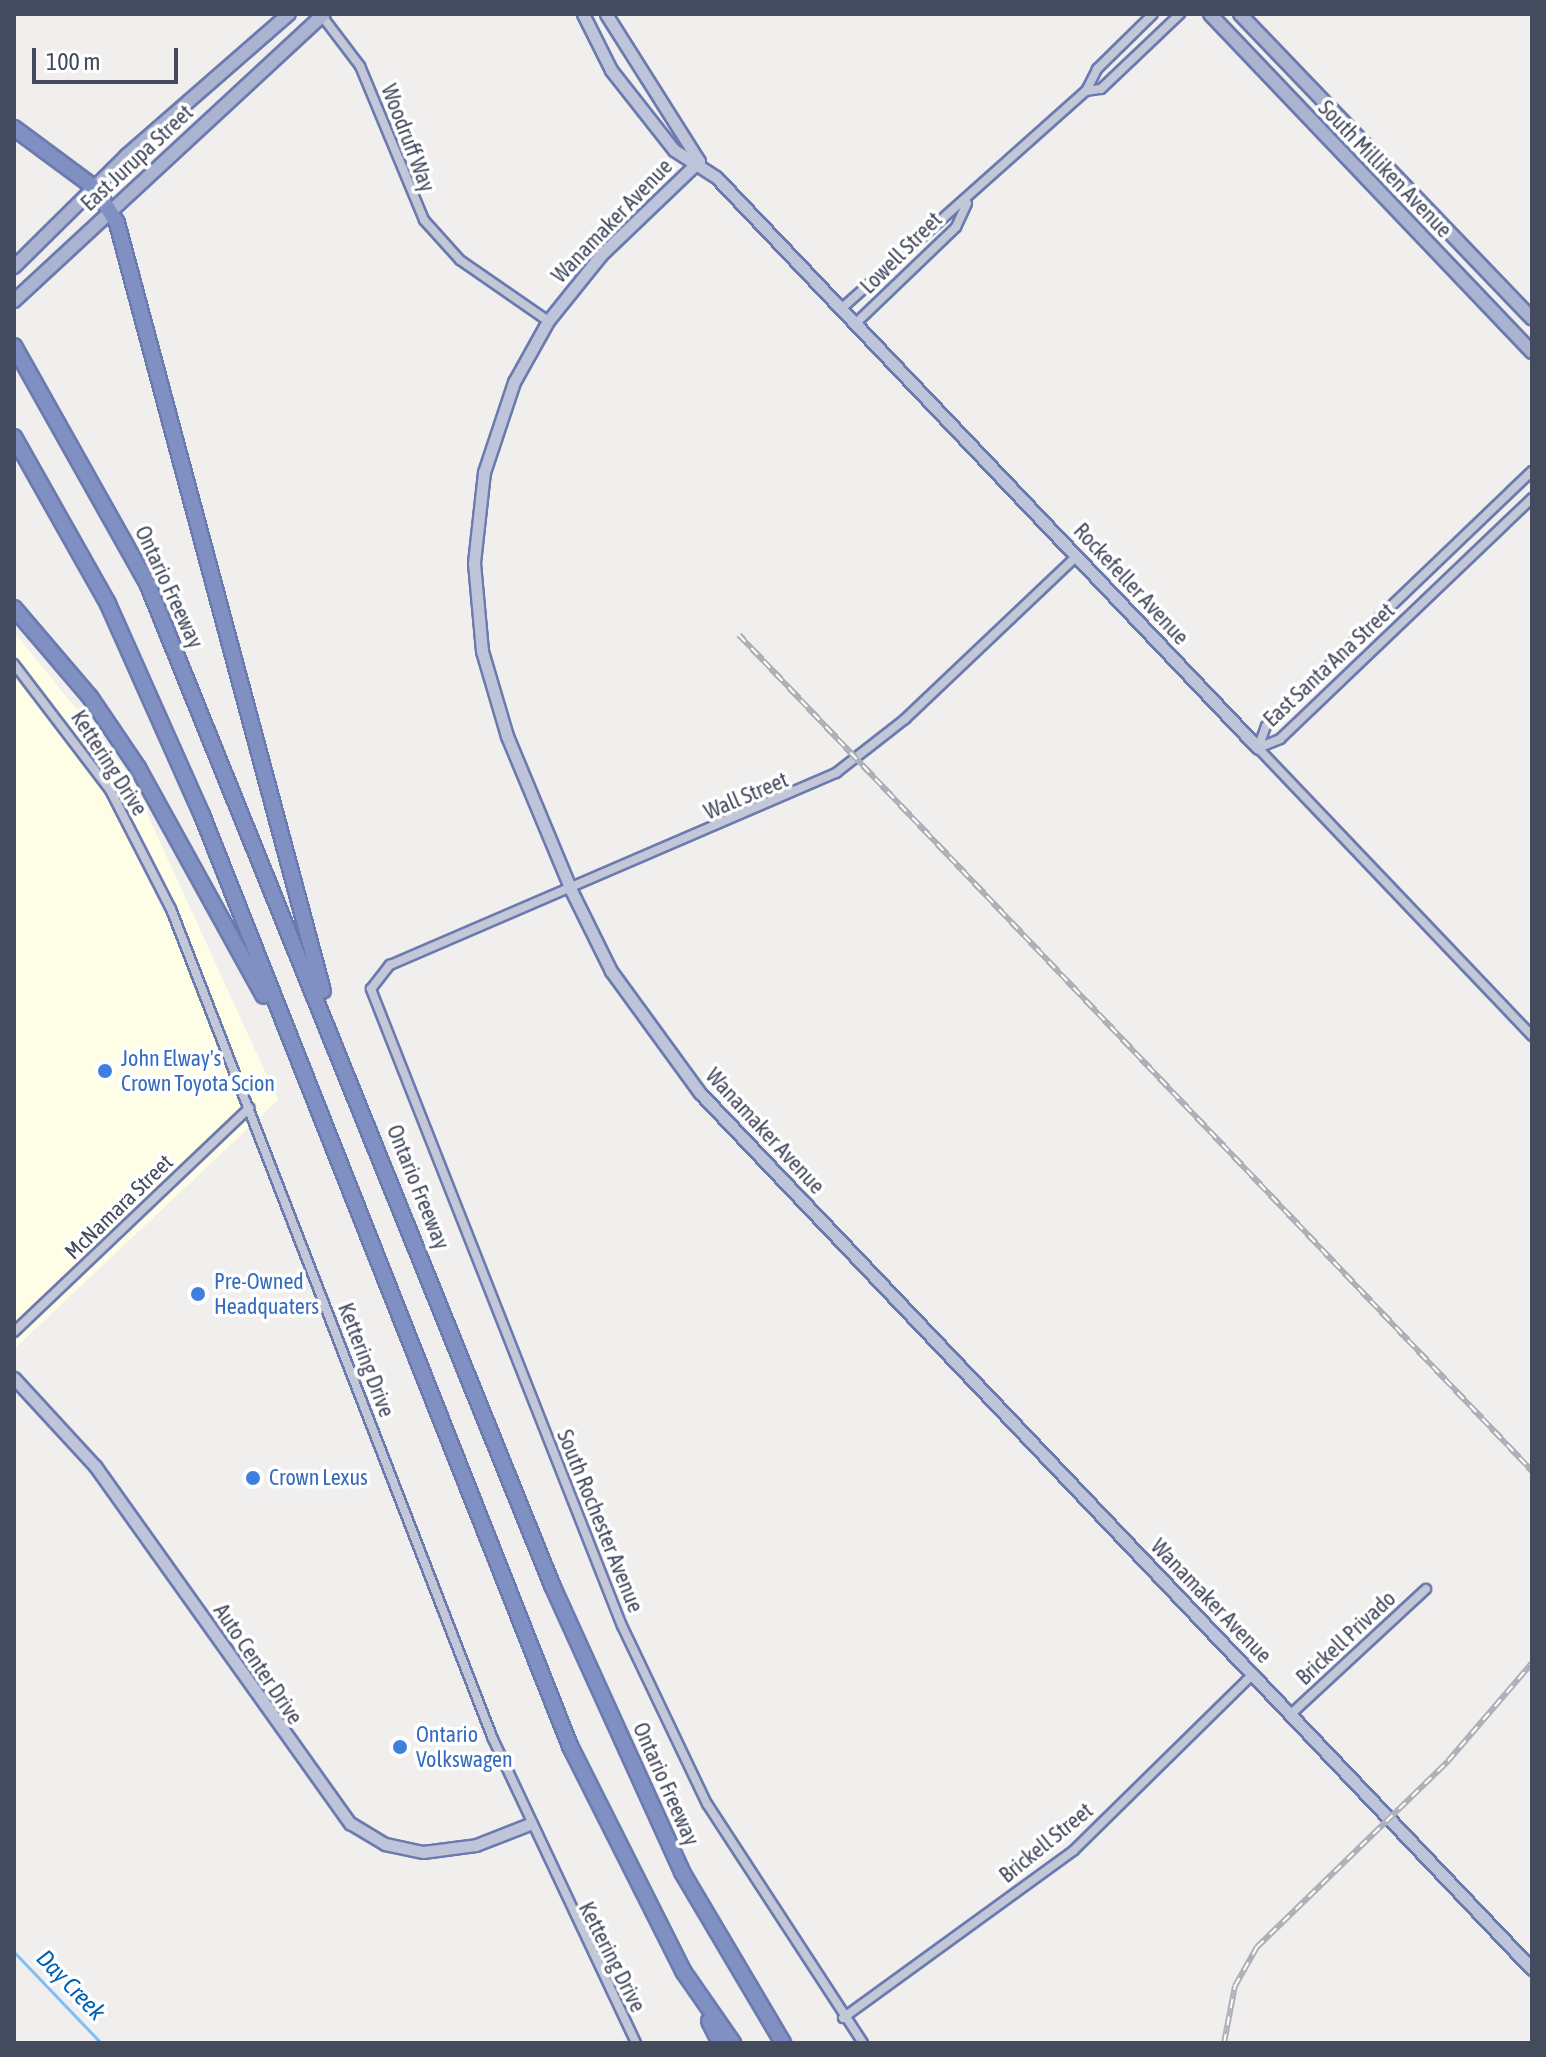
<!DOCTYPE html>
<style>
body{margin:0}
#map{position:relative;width:1546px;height:2057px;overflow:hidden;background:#f1eeee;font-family:"Asap Condensed",sans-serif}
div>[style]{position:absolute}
.commercial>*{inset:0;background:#fefde5}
.stream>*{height:3px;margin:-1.5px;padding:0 1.5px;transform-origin:1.5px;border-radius:1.5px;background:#7fbff6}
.roads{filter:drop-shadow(2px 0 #6b7aaf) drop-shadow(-2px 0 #6b7aaf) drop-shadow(0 2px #6b7aaf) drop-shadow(0 -2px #6b7aaf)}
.street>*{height:8px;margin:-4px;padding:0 4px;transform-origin:4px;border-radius:4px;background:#c3c8d8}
.secondary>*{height:11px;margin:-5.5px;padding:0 5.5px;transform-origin:5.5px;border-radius:5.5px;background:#bec4d9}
.primary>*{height:12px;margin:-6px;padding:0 6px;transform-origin:6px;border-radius:6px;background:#aab4d0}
.highway>*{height:14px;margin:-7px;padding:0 7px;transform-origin:7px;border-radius:7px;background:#8090c3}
.rail>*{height:6px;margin-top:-3px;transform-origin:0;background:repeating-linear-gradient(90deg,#fff 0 9px,#afb1b9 0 18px);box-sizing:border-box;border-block:2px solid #afb1b9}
.dots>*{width:22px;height:22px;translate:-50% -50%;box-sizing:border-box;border:4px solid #fff;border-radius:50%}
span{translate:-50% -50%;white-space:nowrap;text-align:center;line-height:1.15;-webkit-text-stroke:7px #fff;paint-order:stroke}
.street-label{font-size:22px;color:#444b5e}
.shop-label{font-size:22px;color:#366cbe}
.left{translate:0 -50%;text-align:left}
.water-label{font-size:24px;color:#0061b5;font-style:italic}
.frame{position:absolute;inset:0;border:16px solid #444b5e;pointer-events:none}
.scale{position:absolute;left:32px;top:48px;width:146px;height:36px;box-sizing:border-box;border:4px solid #444b5e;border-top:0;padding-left:10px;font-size:24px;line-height:28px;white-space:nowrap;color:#444b5e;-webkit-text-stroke:6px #fff;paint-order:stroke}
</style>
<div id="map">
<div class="commercial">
<i style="clip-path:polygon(14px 632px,129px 774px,278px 1100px,14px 1349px)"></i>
</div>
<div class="stream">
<i style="left:14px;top:1952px;width:126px;rotate:46.3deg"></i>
</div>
<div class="roads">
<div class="street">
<i style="left:322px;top:16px;width:63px;rotate:52.8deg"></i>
<i style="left:360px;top:66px;width:167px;rotate:67.4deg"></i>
<i style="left:424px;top:220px;width:54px;rotate:48deg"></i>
<i style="left:460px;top:260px;width:107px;rotate:34.7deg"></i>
<i style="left:1086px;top:91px;width:15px;rotate:-8deg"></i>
<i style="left:1101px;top:89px;width:109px;rotate:-43.5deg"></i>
<i style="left:841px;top:309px;width:328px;rotate:-41.7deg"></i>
<i style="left:1086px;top:91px;width:25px;rotate:-63deg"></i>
<i style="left:1097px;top:69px;width:78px;rotate:-44.5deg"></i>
<i style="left:855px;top:324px;width:140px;rotate:-43.8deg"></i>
<i style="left:956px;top:227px;width:26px;rotate:-65deg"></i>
<i style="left:14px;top:664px;width:158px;rotate:52.7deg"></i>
<i style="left:110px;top:790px;width:134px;rotate:62.9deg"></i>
<i style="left:171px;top:909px;width:890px;rotate:68.8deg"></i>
<i style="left:493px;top:1739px;width:336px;rotate:64.8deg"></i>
<i style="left:1258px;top:748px;width:398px;rotate:46.4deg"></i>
<i style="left:1258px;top:748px;width:23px;rotate:-70deg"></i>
<i style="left:1266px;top:726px;width:368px;rotate:-43.8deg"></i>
<i style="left:1258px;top:748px;width:24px;rotate:-22deg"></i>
<i style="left:1280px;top:739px;width:349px;rotate:-43.7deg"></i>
<i style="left:14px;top:1332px;width:325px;rotate:-43.6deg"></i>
<i style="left:1291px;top:1714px;width:184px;rotate:-42.8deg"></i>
<i style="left:843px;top:2018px;width:286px;rotate:-36deg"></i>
<i style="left:1074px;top:1850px;width:251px;rotate:-44.5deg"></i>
<i style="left:863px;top:2043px;width:285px;rotate:-123.1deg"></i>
<i style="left:707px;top:1804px;width:197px;rotate:-115.5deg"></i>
<i style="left:622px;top:1626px;width:685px;rotate:-111.51deg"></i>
<i style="left:371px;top:989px;width:31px;rotate:-52deg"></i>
<i style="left:390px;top:965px;width:486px;rotate:-23.3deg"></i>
<i style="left:836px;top:773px;width:88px;rotate:-38deg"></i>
<i style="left:905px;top:719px;width:237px;rotate:-43.5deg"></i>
</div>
<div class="secondary">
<i style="left:583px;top:14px;width:63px;rotate:63.4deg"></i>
<i style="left:611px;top:70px;width:102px;rotate:51.8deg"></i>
<i style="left:674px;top:150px;width:50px;rotate:32.7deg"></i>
<i style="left:716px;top:177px;width:787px;rotate:46.49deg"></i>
<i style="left:606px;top:14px;width:174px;rotate:57.7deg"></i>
<i style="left:699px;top:161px;width:136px;rotate:136.2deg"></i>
<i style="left:601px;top:255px;width:85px;rotate:128.8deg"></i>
<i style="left:548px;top:321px;width:70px;rotate:119.1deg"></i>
<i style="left:514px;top:382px;width:95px;rotate:108.4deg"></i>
<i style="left:484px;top:472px;width:92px;rotate:96.3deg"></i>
<i style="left:474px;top:563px;width:88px;rotate:84.8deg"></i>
<i style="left:482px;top:651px;width:89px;rotate:73.6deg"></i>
<i style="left:507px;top:736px;width:167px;rotate:67.4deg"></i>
<i style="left:571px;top:890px;width:90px;rotate:63.7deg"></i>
<i style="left:611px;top:971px;width:151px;rotate:53.9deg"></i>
<i style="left:700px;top:1093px;width:1208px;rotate:46.48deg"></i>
<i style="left:14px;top:1378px;width:120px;rotate:47.4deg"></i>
<i style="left:95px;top:1466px;width:439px;rotate:54.5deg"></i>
<i style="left:350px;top:1823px;width:41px;rotate:31deg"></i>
<i style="left:385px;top:1844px;width:39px;rotate:12deg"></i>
<i style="left:423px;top:1852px;width:53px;rotate:-7.5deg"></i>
<i style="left:476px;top:1845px;width:58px;rotate:-21.3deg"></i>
</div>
<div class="primary">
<i style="left:1210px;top:14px;width:467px;rotate:46.4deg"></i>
<i style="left:1240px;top:14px;width:422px;rotate:46.2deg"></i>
<i style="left:14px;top:267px;width:158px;rotate:-44.7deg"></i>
<i style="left:126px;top:156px;width:216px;rotate:-41.1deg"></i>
<i style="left:14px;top:301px;width:422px;rotate:-42.8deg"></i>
</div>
<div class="highway">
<i style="left:14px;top:128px;width:101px;rotate:36.5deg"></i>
<i style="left:95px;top:188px;width:41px;rotate:57.8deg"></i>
<i style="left:117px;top:223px;width:795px;rotate:74.99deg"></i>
<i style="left:14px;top:346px;width:274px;rotate:60.7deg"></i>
<i style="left:148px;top:585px;width:1079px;rotate:68deg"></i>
<i style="left:552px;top:1585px;width:315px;rotate:65.6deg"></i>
<i style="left:682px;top:1872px;width:199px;rotate:59.4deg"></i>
<i style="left:14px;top:437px;width:192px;rotate:60.6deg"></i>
<i style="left:108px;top:604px;width:231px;rotate:66deg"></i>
<i style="left:202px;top:815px;width:1001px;rotate:68.43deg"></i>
<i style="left:570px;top:1746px;width:252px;rotate:63.3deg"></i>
<i style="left:683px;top:1971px;width:88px;rotate:55.2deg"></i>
<i style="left:14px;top:608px;width:117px;rotate:49.5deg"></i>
<i style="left:90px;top:697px;width:86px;rotate:55.9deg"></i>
<i style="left:138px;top:768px;width:260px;rotate:61.1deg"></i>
<i style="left:709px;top:2021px;width:25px;rotate:63deg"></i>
</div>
</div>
<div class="rail">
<i style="left:739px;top:635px;width:1152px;rotate:46.51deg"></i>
<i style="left:1224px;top:2043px;width:58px;rotate:-79.1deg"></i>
<i style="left:1235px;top:1986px;width:45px;rotate:-60.6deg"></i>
<i style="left:1257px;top:1947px;width:267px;rotate:-44.2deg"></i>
<i style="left:1448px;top:1761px;width:129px;rotate:-49.4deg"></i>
</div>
<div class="dots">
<i style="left:105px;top:1071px;background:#3f7fe0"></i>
<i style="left:198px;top:1294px;background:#3f7fe0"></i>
<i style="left:253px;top:1478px;background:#3f7fe0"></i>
<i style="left:400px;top:1747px;background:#3f7fe0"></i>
</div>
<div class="street-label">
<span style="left:408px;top:138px;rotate:69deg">Woodruff Way</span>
<span style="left:137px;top:158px;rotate:-43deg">East Jurupa Street</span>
<span style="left:1385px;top:169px;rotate:46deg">South Milliken Avenue</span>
<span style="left:612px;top:221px;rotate:-46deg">Wanamaker Avenue</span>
<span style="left:901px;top:253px;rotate:-45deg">Lowell Street</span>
<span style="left:1131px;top:584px;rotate:47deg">Rockefeller Avenue</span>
<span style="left:169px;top:587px;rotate:65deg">Ontario Freeway</span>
<span style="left:1329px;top:665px;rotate:-43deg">East Santa Ana Street</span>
<span style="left:109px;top:763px;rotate:57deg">Kettering Drive</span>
<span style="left:746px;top:796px;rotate:-23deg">Wall Street</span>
<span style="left:765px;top:1131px;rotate:47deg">Wanamaker Avenue</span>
<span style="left:418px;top:1187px;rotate:68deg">Ontario Freeway</span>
<span style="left:119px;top:1207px;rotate:-44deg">McNamara Street</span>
<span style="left:366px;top:1360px;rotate:69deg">Kettering Drive</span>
<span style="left:600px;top:1521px;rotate:68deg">South Rochester Avenue</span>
<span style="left:1211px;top:1601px;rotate:46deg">Wanamaker Avenue</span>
<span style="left:1346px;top:1638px;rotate:-43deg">Brickell Privado</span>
<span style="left:258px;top:1664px;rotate:56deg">Auto Center Drive</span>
<span style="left:666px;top:1784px;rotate:66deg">Ontario Freeway</span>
<span style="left:1046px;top:1843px;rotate:-39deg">Brickell Street</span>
<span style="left:612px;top:1957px;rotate:63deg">Kettering Drive</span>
</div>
<div class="shop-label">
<span class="left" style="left:121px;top:1071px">John Elway's<br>Crown Toyota Scion</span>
<span class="left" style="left:214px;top:1294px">Pre-Owned<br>Headquaters</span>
<span class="left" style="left:269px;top:1478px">Crown Lexus</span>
<span class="left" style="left:416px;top:1747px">Ontario<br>Volkswagen</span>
</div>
<div class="water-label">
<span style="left:71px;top:1985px;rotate:46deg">Day Creek</span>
</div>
<div class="frame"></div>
<div class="scale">100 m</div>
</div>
